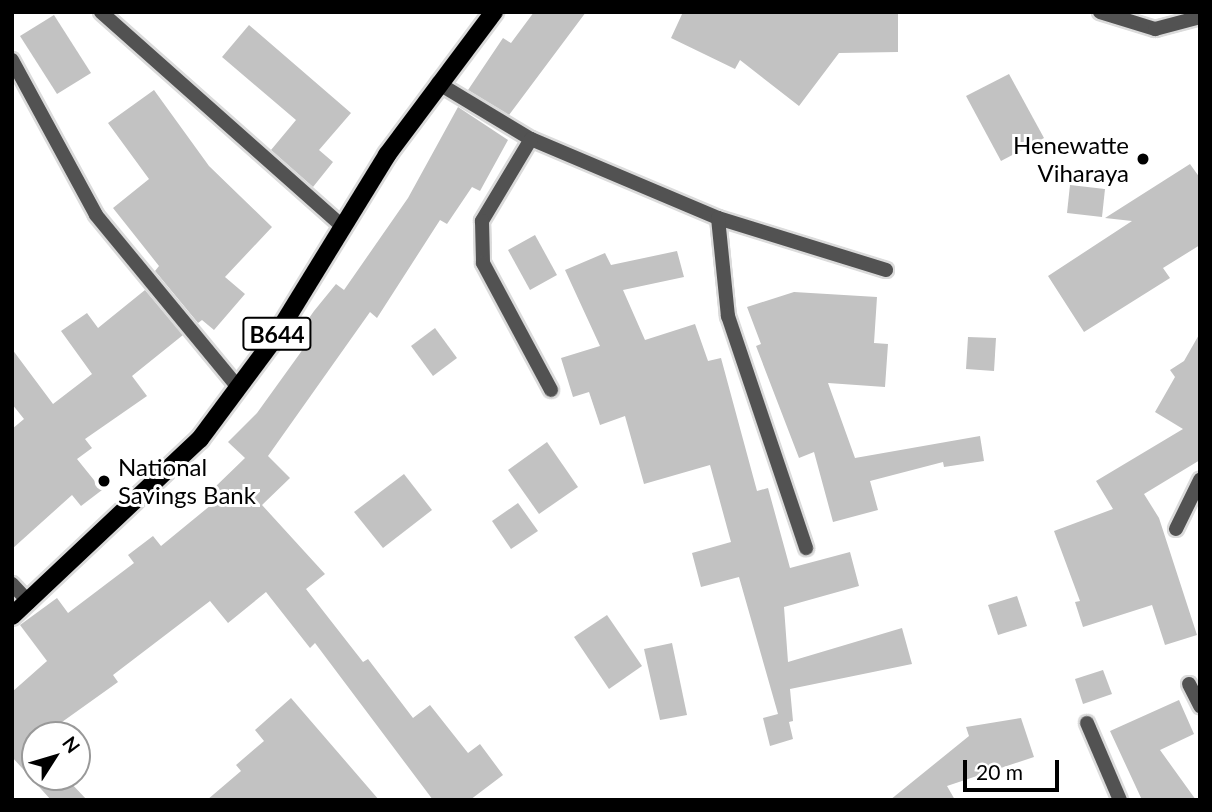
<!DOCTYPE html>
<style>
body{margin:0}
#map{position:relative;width:1212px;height:812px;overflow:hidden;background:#fff;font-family:Lato,sans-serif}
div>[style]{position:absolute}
.building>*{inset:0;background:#c2c2c2}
.roads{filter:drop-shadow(2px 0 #dbdbdb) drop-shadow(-2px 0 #dbdbdb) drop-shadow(0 2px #dbdbdb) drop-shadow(0 -2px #dbdbdb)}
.minor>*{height:14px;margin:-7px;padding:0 7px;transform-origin:7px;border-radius:7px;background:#525252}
.primary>*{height:18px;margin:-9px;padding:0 9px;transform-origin:9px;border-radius:9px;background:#000}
.dots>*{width:19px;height:19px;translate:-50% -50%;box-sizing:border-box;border:4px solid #fff;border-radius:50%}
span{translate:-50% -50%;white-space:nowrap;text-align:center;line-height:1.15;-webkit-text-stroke:6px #fff;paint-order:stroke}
.shield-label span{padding:2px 5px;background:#fff;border:2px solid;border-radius:5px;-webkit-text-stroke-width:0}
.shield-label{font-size:23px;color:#000;font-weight:700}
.poi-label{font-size:24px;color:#000}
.right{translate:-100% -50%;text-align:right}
.left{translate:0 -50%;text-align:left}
.frame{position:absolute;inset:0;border:14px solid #000;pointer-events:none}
.north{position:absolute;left:21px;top:721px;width:70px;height:70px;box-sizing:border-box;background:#fff;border:2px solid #999;border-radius:50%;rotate:53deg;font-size:19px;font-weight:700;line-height:28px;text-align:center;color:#000}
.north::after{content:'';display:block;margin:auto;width:24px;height:32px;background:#000;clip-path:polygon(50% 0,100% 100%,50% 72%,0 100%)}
.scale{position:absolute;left:963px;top:760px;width:96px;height:32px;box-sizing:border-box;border:4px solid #000;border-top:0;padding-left:9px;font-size:21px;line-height:24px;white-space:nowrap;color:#000;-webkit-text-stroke:5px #fff;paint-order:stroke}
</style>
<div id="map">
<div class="building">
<i style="clip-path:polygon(534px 12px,586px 12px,509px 115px,468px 90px,503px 38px,511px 43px)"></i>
<i style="clip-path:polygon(683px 12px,898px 12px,898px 52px,839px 53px,799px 106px,740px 60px,735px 69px,671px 38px)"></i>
<i style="clip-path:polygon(54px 15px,91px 73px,57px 94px,20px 36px)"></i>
<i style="clip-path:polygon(249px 25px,351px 113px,319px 150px,333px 162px,313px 187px,271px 150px,296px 120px,222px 57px)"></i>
<i style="clip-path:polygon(1009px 74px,1044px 138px,1001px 161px,966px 96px)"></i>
<i style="clip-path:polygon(154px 90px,209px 166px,272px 227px,225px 277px,245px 294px,214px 330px,202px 320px,198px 323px,155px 271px,159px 266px,113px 208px,149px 179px,108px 123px)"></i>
<i style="clip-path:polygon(458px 107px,508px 140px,480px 191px,472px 187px,447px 224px,440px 220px,377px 318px,370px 312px,268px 456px,290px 478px,262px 505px,325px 574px,306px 589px,363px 662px,368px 659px,413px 718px,430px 705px,468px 753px,480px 744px,503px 775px,470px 800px,433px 800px,315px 643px,310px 648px,266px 592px,228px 623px,210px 601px,113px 675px,118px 682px,55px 727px,62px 735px,35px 735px,35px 777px,74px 777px,69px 781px,87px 800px,51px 800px,12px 757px,12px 692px,47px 661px,20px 625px,57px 598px,68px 613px,134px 563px,128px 555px,153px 536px,161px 546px,222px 496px,214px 488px,245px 458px,228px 442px,257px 413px,306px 345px,293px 341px,314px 311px,336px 284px,344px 290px,408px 198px)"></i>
<i style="clip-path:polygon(1190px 164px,1200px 178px,1200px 245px,1163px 268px,1170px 278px,1084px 332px,1048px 276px,1132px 221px,1105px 218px)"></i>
<i style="clip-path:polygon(1070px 185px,1105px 189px,1102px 217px,1067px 213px)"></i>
<i style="clip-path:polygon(535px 235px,557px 275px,530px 290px,508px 250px)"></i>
<i style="clip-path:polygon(677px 251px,684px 277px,623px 290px,645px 340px,695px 324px,708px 361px,721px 358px,757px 491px,768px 488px,790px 568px,850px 552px,859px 586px,784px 607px,788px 662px,902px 628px,912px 664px,790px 689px,793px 721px,789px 722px,793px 739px,770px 746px,763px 718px,778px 714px,739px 577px,701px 587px,692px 553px,731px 542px,710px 465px,644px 484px,625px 416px,600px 425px,589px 392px,573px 397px,561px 358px,600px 346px,565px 270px,605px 253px,611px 265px)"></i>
<i style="clip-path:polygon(145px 290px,183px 335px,132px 376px,147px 396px,85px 439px,92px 448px,77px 459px,102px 490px,81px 506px,72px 495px,12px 549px,12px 429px,24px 419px,12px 404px,12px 349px,53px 404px,92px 374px,61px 331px,87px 313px,98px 328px)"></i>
<i style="clip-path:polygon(794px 292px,877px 297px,874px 343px,888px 344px,885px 387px,828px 383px,855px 458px,980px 436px,984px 461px,944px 467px,943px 462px,870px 481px,878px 510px,833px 522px,814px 452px,799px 458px,756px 346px,761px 344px,747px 307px)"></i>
<i style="clip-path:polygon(435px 328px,457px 358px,433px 376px,411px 346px)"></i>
<i style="clip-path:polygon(1200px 333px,1200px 460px,1144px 494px,1159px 518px,1197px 635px,1165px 645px,1152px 605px,1083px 627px,1075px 602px,1080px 601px,1054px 531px,1113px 509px,1096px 481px,1183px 429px,1155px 412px,1175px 377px,1170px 370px,1184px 361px)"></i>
<i style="clip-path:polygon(968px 337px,996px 338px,994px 371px,966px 369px)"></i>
<i style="clip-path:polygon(547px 442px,578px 487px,539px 514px,508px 470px)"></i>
<i style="clip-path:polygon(404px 474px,432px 510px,383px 548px,354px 512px)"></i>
<i style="clip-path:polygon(518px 503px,538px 531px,511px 549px,492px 521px)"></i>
<i style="clip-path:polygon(1017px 596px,1027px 626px,998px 635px,988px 605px)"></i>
<i style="clip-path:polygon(607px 615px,642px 666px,609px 689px,574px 637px)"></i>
<i style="clip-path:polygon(672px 643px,687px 715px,660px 720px,644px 649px)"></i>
<i style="clip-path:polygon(1103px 670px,1112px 694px,1083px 704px,1075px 679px)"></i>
<i style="clip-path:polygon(291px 698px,379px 800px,207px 800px,241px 771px,236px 765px,264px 741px,255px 730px)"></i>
<i style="clip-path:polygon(1179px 700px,1194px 734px,1160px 750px,1196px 800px,1142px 800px,1110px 731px)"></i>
<i style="clip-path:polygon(1021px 718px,1034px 757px,947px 786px,955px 800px,890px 800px,969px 736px,966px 727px)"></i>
<i style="clip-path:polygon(77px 751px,88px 763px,77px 774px)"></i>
</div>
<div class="roads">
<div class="minor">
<i style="left:101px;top:12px;width:322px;rotate:41.6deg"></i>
<i style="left:1100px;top:12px;width:58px;rotate:17.2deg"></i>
<i style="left:1155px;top:29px;width:47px;rotate:-14.9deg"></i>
<i style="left:12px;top:60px;width:176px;rotate:61.5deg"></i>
<i style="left:96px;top:215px;width:223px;rotate:50.5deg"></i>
<i style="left:438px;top:83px;width:109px;rotate:31.1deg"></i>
<i style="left:531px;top:139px;width:203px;rotate:22.9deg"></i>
<i style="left:718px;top:218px;width:176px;rotate:17.2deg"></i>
<i style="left:531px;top:139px;width:96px;rotate:120.9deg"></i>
<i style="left:482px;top:221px;width:42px;rotate:88.6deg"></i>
<i style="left:483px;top:263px;width:144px;rotate:61.8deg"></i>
<i style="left:718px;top:218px;width:99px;rotate:84.2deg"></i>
<i style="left:728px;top:316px;width:245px;rotate:71.4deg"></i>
<i style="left:1176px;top:529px;width:55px;rotate:-63.9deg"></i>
<i style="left:12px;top:584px;width:25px;rotate:47deg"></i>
<i style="left:1189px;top:684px;width:25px;rotate:63deg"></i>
<i style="left:1087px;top:723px;width:84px;rotate:66.8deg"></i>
</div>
<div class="primary">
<i style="left:12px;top:616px;width:258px;rotate:-43.3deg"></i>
<i style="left:200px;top:439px;width:121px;rotate:-53.4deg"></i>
<i style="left:272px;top:342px;width:220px;rotate:-58.4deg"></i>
<i style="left:387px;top:155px;width:179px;rotate:-53.2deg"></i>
</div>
</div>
<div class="dots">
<i style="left:1143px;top:159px;background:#000"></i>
<i style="left:104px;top:481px;background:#000"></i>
</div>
<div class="shield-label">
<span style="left:277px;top:334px">B644</span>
</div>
<div class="poi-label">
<span class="right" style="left:1129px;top:159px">Henewatte<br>Viharaya</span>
<span class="left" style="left:118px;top:481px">National<br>Savings Bank</span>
</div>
<div class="frame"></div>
<div class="north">N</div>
<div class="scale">20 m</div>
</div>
